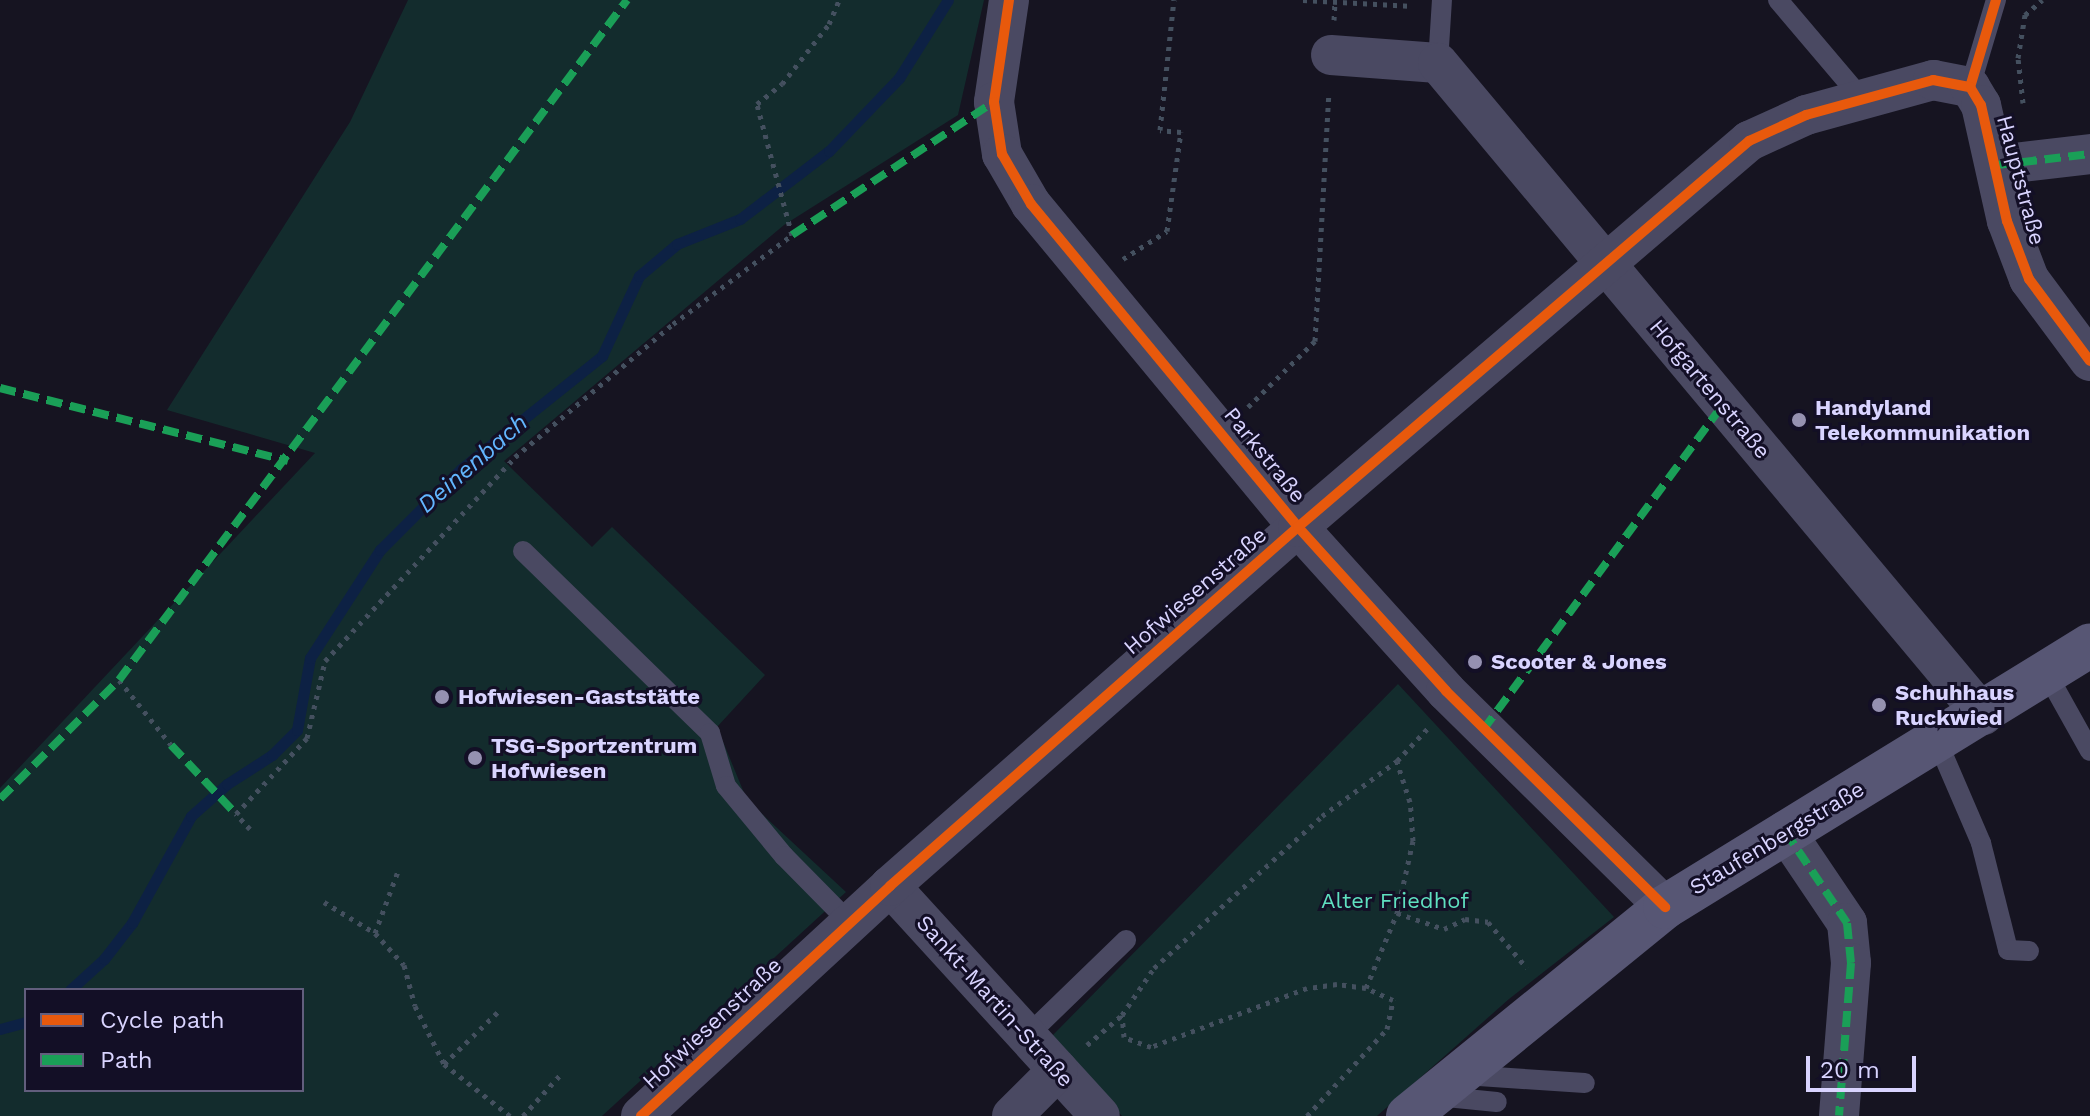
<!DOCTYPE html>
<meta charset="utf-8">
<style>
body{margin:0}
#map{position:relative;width:2090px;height:1116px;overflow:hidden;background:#161421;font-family:"Work Sans",sans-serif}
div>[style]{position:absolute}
.green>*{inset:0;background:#132c2d}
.stream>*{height:11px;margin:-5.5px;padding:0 5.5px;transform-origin:5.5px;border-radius:5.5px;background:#0d2144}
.path>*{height:5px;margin-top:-2.5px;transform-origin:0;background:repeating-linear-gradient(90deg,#44505f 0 4px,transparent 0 10px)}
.lane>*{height:20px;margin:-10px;padding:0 10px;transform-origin:10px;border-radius:10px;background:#4a4962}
.street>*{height:40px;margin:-20px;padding:0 20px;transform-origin:20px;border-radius:20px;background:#4a4962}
.secondary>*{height:44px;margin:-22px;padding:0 22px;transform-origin:22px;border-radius:22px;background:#575674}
.quiet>*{height:8px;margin-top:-4px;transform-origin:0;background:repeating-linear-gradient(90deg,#1a9f57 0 16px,transparent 0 24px)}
.cycleway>*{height:10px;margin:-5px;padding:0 5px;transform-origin:5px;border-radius:5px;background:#e8590c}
.dots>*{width:22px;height:22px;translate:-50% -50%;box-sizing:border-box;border:4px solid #130f26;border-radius:50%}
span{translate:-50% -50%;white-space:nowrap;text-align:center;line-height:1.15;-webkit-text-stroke:6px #130f26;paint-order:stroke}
.street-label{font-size:22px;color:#d9d4ff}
.poi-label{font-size:22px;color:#d9d4ff;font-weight:700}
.left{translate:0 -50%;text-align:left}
.park-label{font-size:22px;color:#5fe0c0}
.water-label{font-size:24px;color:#62b6ff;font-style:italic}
.legend{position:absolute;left:24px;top:988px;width:280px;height:104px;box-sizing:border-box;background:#130f26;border:2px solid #625e7d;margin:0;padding:10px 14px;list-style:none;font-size:24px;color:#d9d4ff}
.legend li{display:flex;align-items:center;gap:16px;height:40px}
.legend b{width:40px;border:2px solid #625e7d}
.scale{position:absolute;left:1806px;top:1056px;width:110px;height:36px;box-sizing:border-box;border:4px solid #d9d4ff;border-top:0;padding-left:10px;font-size:24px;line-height:28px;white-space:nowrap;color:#d9d4ff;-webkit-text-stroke:6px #130f26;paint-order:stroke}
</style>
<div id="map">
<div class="green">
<i style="clip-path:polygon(evenodd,408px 0,984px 0,958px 115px,784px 225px,504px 461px,592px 547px,612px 527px,765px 675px,717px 727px,747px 800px,846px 892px,602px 1116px,0 1116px,0 788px,315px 453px,167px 410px,350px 122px,408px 0,26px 990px,302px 990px,302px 1090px,26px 1090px,26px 990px)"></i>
<i style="clip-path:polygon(1398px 684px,1614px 917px,1509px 999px,1377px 1116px,1122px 1116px,1050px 1038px)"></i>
</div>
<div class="stream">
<i style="left:70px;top:990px;width:46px;rotate:-42.4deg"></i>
<i style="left:104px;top:959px;width:46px;rotate:-52.1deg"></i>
<i style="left:132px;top:923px;width:122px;rotate:-61.1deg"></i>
<i style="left:191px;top:816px;width:48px;rotate:-41.6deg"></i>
<i style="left:227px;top:784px;width:54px;rotate:-32.8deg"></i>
<i style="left:272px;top:755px;width:35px;rotate:-45deg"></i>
<i style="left:297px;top:730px;width:73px;rotate:-79.8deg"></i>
<i style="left:310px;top:658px;width:129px;rotate:-57.1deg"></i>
<i style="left:380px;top:550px;width:115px;rotate:-45deg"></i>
<i style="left:461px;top:469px;width:181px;rotate:-38.7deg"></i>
<i style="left:602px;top:356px;width:88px;rotate:-65.2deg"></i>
<i style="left:639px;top:276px;width:50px;rotate:-40.1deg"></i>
<i style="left:677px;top:244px;width:68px;rotate:-21.6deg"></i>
<i style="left:740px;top:219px;width:112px;rotate:-37.4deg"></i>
<i style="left:829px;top:151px;width:101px;rotate:-46.2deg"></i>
<i style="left:899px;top:78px;width:92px;rotate:-57.9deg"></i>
<i style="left:0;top:1029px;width:27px;rotate:-15deg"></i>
</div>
<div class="path">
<i style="left:1303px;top:0;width:110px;rotate:3.1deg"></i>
<i style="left:1334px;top:20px;width:17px;rotate:-87deg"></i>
<i style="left:2023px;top:103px;width:45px;rotate:-96.3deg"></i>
<i style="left:2018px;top:58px;width:44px;rotate:-80.8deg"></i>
<i style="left:2025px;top:15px;width:23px;rotate:-41deg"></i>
<i style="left:1123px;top:259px;width:52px;rotate:-32.5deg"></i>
<i style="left:1167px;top:231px;width:100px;rotate:-82deg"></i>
<i style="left:1181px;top:132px;width:21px;rotate:-175deg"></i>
<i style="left:1160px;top:130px;width:131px;rotate:-83.9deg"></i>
<i style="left:1248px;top:407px;width:94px;rotate:-44.6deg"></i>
<i style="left:1315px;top:341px;width:247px;rotate:-86.8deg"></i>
<i style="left:119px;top:680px;width:83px;rotate:51.3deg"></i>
<i style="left:250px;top:829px;width:21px;rotate:-133deg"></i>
<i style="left:236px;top:814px;width:104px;rotate:-46.9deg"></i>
<i style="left:307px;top:738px;width:79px;rotate:-76.8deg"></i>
<i style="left:325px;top:661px;width:279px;rotate:-47deg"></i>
<i style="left:515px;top:457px;width:207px;rotate:-40.1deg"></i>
<i style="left:673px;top:324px;width:149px;rotate:-36.8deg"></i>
<i style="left:792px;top:235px;width:136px;rotate:-105deg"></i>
<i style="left:757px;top:104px;width:32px;rotate:-39deg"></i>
<i style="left:782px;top:84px;width:76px;rotate:-51.9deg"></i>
<i style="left:829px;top:24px;width:26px;rotate:-67deg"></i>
<i style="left:324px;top:902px;width:60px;rotate:31.3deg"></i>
<i style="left:375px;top:933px;width:43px;rotate:47.8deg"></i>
<i style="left:404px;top:965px;width:42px;rotate:75deg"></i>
<i style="left:415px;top:1006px;width:65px;rotate:63.4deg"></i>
<i style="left:444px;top:1064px;width:84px;rotate:38.2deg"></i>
<i style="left:1397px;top:913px;width:50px;rotate:18.8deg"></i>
<i style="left:1444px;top:929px;width:23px;rotate:-25deg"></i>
<i style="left:1465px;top:919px;width:23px;rotate:7deg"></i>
<i style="left:1488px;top:922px;width:60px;rotate:49.7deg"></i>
<i style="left:375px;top:933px;width:66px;rotate:-69.6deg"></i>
<i style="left:1366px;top:988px;width:29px;rotate:-172deg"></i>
<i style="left:1337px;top:984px;width:30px;rotate:172deg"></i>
<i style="left:1307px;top:988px;width:167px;rotate:159.3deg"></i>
<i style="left:1151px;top:1047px;width:29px;rotate:-160deg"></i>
<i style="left:1124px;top:1037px;width:22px;rotate:-95deg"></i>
<i style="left:1122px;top:1015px;width:57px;rotate:-55.8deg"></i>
<i style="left:1154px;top:968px;width:227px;rotate:-42.1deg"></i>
<i style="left:1322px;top:816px;width:93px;rotate:-36.3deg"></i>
<i style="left:1397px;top:761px;width:45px;rotate:-46.8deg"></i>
<i style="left:1087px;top:1045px;width:46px;rotate:-40.6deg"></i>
<i style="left:444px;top:1064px;width:78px;rotate:-44deg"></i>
<i style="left:523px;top:1116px;width:58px;rotate:-47.8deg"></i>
<i style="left:1307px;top:1116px;width:118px;rotate:-47.4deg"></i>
<i style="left:1387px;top:1029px;width:30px;rotate:-78deg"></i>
<i style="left:1393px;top:1000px;width:30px;rotate:-156deg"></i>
<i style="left:1366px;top:988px;width:81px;rotate:-67.5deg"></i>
<i style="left:1397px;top:913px;width:74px;rotate:-77.5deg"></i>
<i style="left:1413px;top:841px;width:39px;rotate:-94deg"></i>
<i style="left:1410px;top:802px;width:42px;rotate:-108deg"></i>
</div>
<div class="lane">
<i style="left:1778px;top:0;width:130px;rotate:49.7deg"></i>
<i style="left:1438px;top:63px;width:63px;rotate:-86.4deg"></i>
<i style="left:1970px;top:87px;width:91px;rotate:-73.4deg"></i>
<i style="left:523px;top:551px;width:261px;rotate:44.2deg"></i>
<i style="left:710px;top:733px;width:55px;rotate:73.2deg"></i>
<i style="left:726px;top:786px;width:91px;rotate:50.4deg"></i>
<i style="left:784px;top:856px;width:94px;rotate:45.4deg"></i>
<i style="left:2047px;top:674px;width:88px;rotate:60.8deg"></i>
<i style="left:1938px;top:743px;width:109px;rotate:66.7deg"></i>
<i style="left:1981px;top:843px;width:110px;rotate:75.8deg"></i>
<i style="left:2008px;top:950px;width:21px;rotate:3deg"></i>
<i style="left:1027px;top:1036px;width:138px;rotate:-44.1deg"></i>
<i style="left:1464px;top:1075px;width:121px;rotate:3.8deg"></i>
<i style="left:1436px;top:1096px;width:61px;rotate:5.6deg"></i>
</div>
<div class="street">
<i style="left:1009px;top:0;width:103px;rotate:98.4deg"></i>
<i style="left:994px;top:102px;width:53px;rotate:81.3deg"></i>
<i style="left:1002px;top:154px;width:58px;rotate:59.9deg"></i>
<i style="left:1031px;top:204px;width:419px;rotate:50.4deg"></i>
<i style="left:1298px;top:527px;width:221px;rotate:47.9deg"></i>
<i style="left:1446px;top:691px;width:308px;rotate:44.6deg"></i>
<i style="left:1331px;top:55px;width:107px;rotate:4.3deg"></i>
<i style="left:1438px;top:63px;width:850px;rotate:50.11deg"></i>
<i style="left:1997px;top:165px;width:94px;rotate:-6.7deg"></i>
<i style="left:1785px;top:831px;width:111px;rotate:56deg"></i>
<i style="left:1847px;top:923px;width:40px;rotate:84.3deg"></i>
<i style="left:1851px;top:963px;width:153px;rotate:94.5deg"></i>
<i style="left:890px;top:886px;width:311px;rotate:47.6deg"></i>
<i style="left:641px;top:1116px;width:339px;rotate:-42.7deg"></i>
<i style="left:890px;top:886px;width:543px;rotate:-41.34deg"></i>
<i style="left:1298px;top:527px;width:594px;rotate:-40.56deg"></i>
<i style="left:1749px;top:141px;width:63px;rotate:-24.5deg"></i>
<i style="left:1806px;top:115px;width:132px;rotate:-15.4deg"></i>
<i style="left:1933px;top:80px;width:38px;rotate:11deg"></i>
<i style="left:1970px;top:87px;width:21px;rotate:59deg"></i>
<i style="left:1981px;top:105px;width:119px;rotate:77.4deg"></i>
<i style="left:2007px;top:221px;width:62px;rotate:69.2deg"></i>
<i style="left:2029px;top:279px;width:102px;rotate:53.4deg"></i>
<i style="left:1012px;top:1116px;width:65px;rotate:-45deg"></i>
</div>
<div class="secondary">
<i style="left:1408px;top:1116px;width:331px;rotate:-39.1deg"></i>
<i style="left:1665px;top:907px;width:499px;rotate:-31.6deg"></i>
</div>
<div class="quiet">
<i style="left:1997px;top:165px;width:94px;rotate:-6.7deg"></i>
<i style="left:792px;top:235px;width:242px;rotate:-33.4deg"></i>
<i style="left:0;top:388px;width:297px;rotate:14.2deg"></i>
<i style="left:1483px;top:730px;width:404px;rotate:-53.6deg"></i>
<i style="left:171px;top:745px;width:95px;rotate:46.7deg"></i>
<i style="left:0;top:799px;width:168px;rotate:-45deg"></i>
<i style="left:119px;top:680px;width:849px;rotate:-53.24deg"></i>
<i style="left:1785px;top:831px;width:111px;rotate:56deg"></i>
<i style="left:1847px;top:923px;width:40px;rotate:84.3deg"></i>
<i style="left:1851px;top:963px;width:153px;rotate:94.5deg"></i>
</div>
<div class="cycleway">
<i style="left:1009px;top:0;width:103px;rotate:98.4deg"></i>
<i style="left:994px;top:102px;width:53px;rotate:81.3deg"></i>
<i style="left:1002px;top:154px;width:58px;rotate:59.9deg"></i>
<i style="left:1031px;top:204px;width:419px;rotate:50.4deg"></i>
<i style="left:1298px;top:527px;width:221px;rotate:47.9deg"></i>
<i style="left:1446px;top:691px;width:308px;rotate:44.6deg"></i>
<i style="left:1996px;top:0;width:91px;rotate:106.6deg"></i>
<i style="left:1970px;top:87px;width:21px;rotate:59deg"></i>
<i style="left:1981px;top:105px;width:119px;rotate:77.4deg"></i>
<i style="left:2007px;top:221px;width:62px;rotate:69.2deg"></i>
<i style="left:2029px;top:279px;width:102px;rotate:53.4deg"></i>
<i style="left:641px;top:1116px;width:339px;rotate:-42.7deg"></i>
<i style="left:890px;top:886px;width:543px;rotate:-41.34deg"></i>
<i style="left:1298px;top:527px;width:594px;rotate:-40.56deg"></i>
<i style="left:1749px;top:141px;width:63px;rotate:-24.5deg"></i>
<i style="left:1806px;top:115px;width:132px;rotate:-15.4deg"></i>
<i style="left:1933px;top:80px;width:38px;rotate:11deg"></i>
</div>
<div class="dots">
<i style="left:1799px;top:420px;background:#9591b1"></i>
<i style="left:1475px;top:662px;background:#9591b1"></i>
<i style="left:442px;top:697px;background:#9591b1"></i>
<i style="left:1879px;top:705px;background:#9591b1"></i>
<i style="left:475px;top:758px;background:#9591b1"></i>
</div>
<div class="street-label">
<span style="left:2021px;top:180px;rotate:75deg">Hauptstraße</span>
<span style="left:1710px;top:389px;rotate:50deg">Hofgartenstraße</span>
<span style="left:1265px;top:455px;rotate:51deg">Parkstraße</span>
<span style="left:1195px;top:591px;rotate:-41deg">Hofwiesenstraße</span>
<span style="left:1777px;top:838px;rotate:-31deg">Staufenbergstraße</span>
<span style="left:995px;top:1001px;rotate:48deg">Sankt-Martin-Straße</span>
<span style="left:712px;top:1023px;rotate:-43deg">Hofwiesenstraße</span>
</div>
<div class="poi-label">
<span class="left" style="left:1815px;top:420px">Handyland<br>Telekommunikation</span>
<span class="left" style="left:1491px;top:662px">Scooter &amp; Jones</span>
<span class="left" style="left:1895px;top:705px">Schuhhaus<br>Ruckwied</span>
<span class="left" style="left:458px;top:697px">Hofwiesen-Gaststätte</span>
<span class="left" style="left:491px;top:758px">TSG-Sportzentrum<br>Hofwiesen</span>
</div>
<div class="park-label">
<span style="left:1395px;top:901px">Alter Friedhof</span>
</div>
<div class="water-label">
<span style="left:473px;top:464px;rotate:-41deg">Deinenbach</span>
</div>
<ul class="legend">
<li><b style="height:10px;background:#e8590c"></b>Cycle path</li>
<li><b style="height:10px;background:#1a9f57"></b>Path</li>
</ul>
<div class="scale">20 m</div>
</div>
